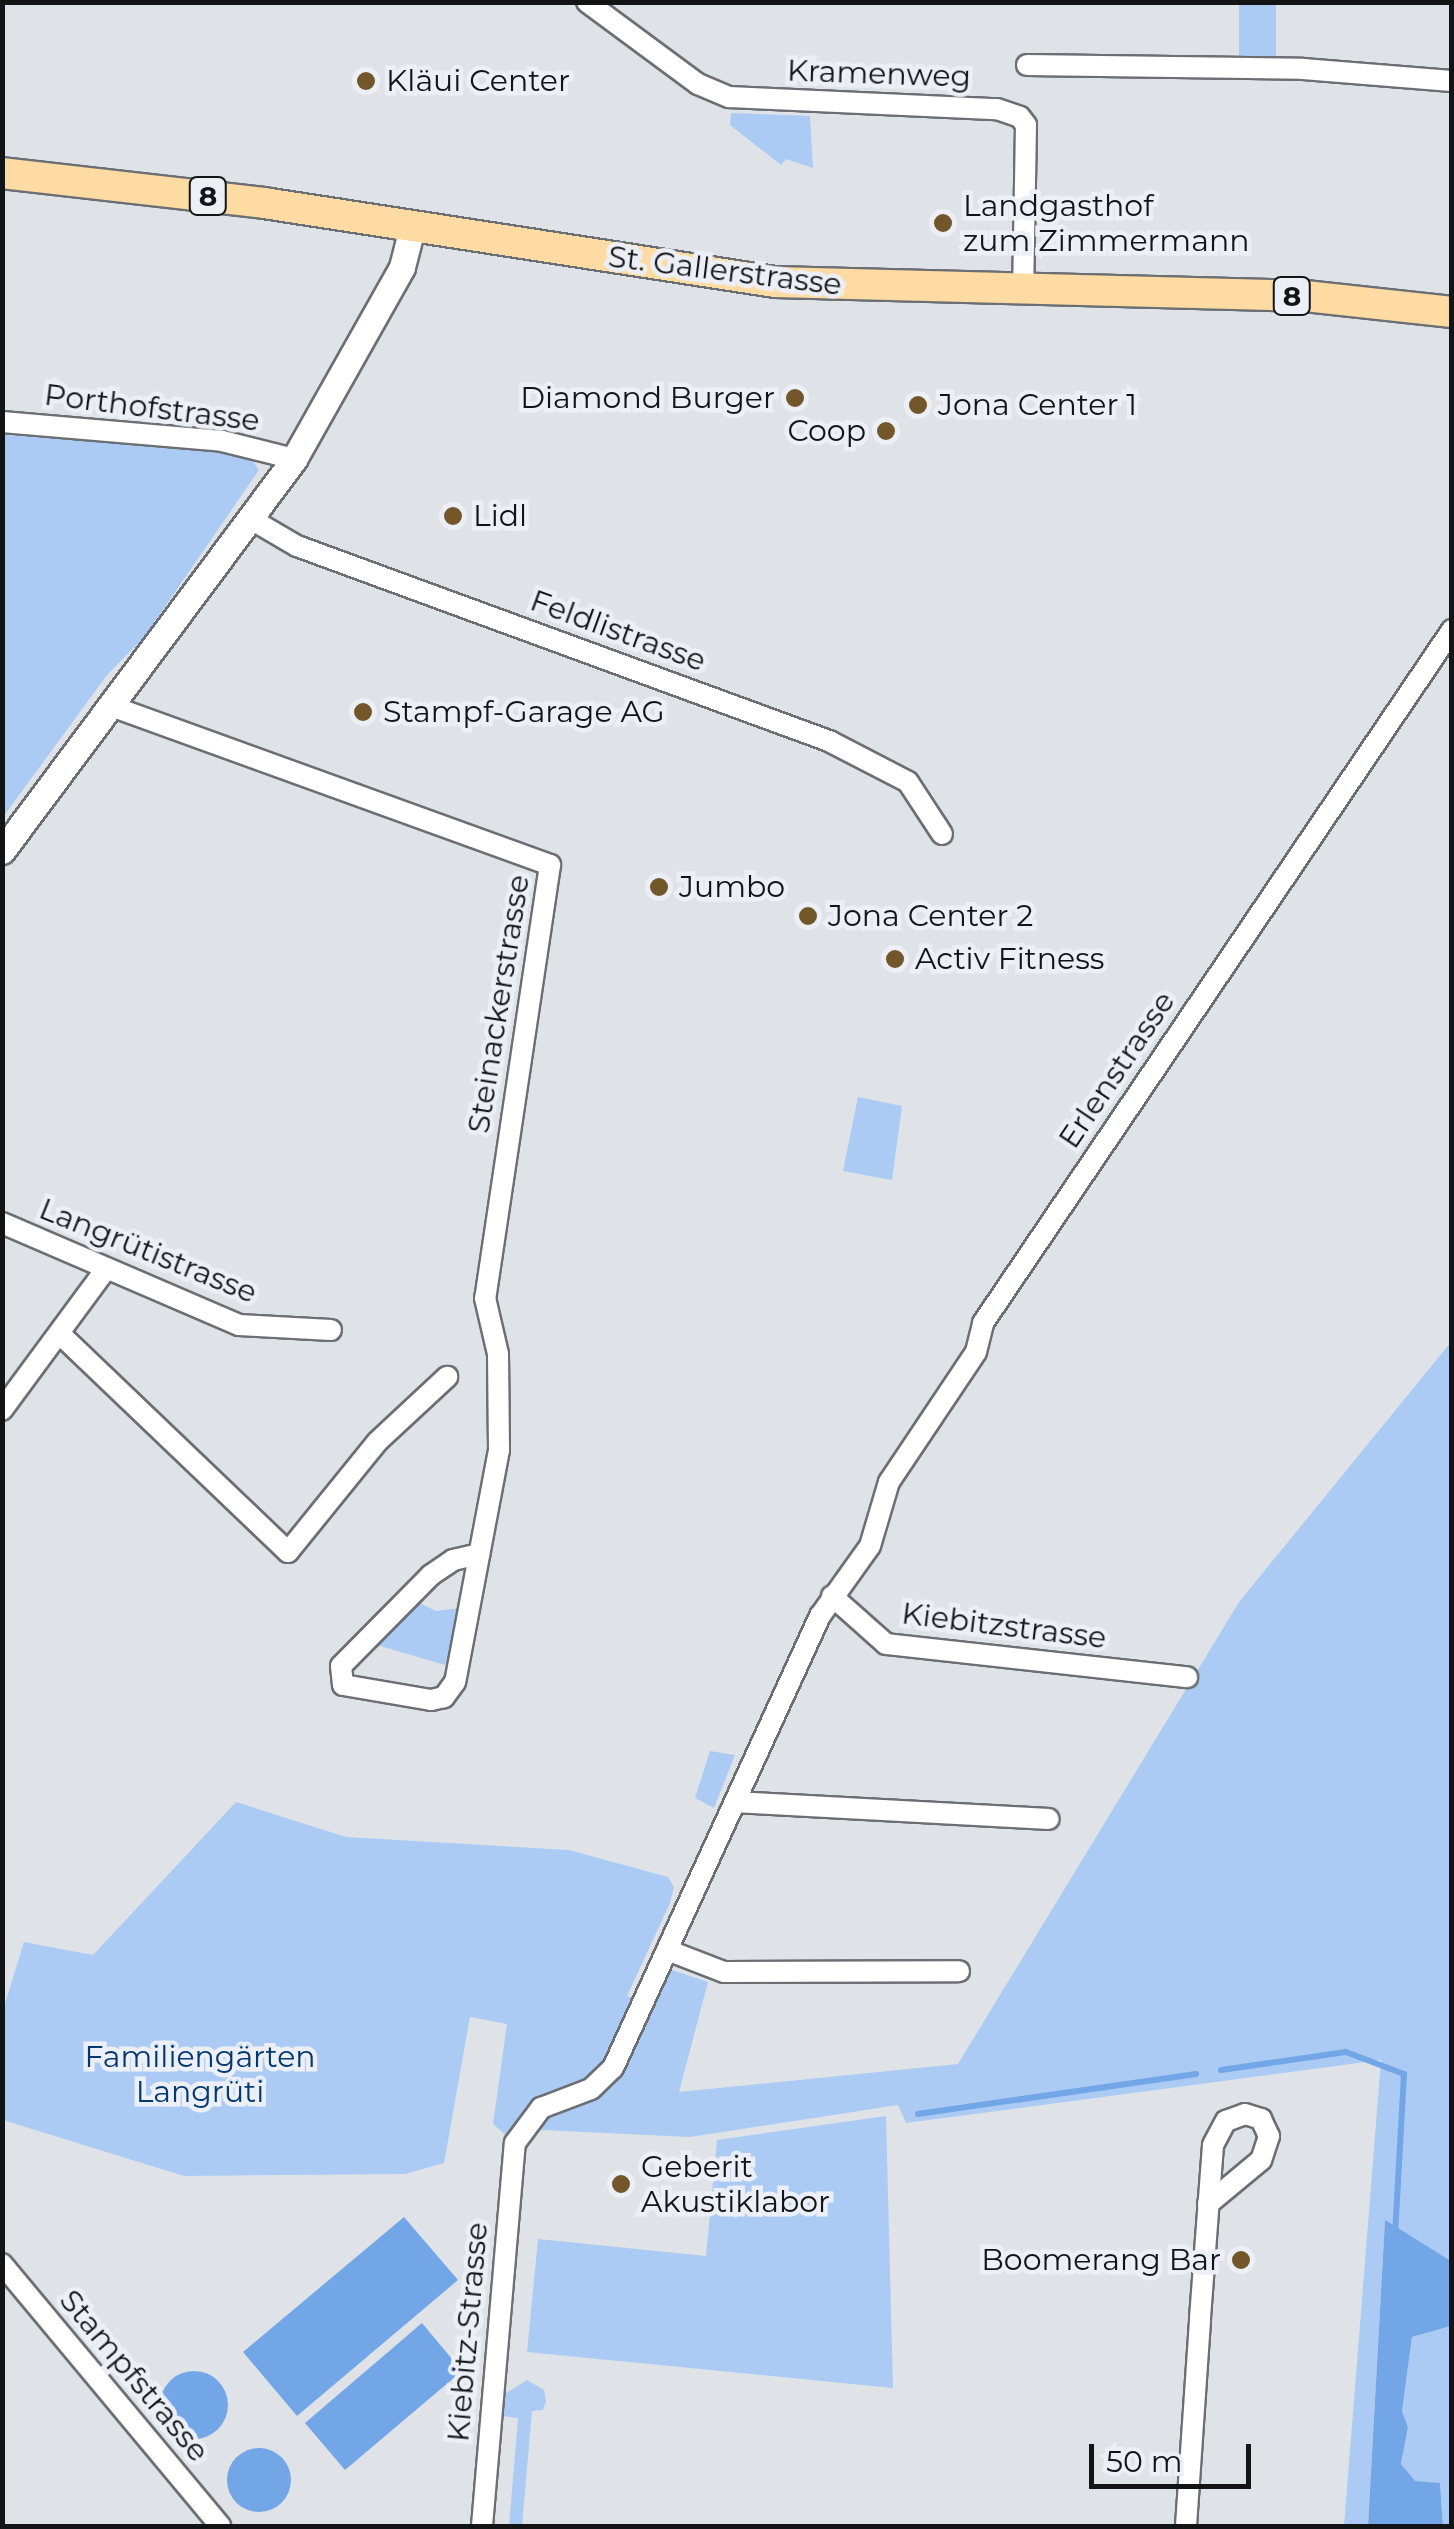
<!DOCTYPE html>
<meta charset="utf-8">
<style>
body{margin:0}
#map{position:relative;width:1454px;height:2529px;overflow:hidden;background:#dfe3e8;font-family:Montserrat,sans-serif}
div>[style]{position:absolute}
.green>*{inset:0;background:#abcbf4}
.water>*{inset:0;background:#73a6e7}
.round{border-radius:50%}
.stream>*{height:6px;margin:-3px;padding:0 3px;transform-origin:3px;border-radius:3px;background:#73a6e7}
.roads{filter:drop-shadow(2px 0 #6b6f74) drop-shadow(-2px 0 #6b6f74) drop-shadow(0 2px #6b6f74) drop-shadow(0 -2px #6b6f74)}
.minor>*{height:20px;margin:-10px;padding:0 10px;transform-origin:10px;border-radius:10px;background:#fff}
.tertiary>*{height:25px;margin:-12.5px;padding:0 12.5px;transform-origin:12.5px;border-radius:12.5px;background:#fff}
.primary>*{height:30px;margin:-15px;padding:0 15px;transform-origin:15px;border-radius:15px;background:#fedba3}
.dots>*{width:28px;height:28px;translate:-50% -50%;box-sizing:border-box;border:5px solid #ecf0f6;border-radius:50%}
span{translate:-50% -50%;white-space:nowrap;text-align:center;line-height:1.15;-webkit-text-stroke:9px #ecf0f6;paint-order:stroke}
.shield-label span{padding:2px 8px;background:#ecf0f6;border:2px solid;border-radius:8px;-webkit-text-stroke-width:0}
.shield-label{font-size:28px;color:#131416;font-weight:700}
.street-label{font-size:30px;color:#131416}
.poi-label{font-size:30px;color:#131416}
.left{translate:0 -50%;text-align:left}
.right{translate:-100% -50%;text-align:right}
.park-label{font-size:30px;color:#033973}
.frame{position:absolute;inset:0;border:5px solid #131416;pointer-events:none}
.scale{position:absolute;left:1089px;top:2444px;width:162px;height:45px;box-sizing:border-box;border:5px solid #131416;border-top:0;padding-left:12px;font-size:30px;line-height:35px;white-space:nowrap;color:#131416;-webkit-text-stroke:8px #ecf0f6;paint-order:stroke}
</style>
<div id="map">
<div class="green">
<i style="clip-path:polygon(1239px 3px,1276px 3px,1276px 58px,1239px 58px)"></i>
<i style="clip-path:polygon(731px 113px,810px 116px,813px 168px,786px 159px,781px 165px,730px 125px)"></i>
<i style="clip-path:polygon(3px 435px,228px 450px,249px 456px,259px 470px,144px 637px,107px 675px,3px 817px)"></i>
<i style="clip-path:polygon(858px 1097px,902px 1106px,892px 1180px,843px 1171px)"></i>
<i style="clip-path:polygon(1451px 1342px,1451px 2261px,1385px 2221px,1368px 2526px,1344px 2526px,1381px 2060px,906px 2123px,898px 2105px,690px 2137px,542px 2130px,515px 2143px,493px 2124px,507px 2024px,470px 2017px,444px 2163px,405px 2174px,184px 2176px,3px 2120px,2px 2013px,24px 1942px,93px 1955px,236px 1802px,346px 1837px,569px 1850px,668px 1877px,674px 1887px,670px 1903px,627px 1996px,653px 2005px,669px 1969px,708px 1982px,679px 2092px,958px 2064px,1239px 1602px)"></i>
<i style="clip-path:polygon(411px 1599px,436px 1611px,462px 1608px,445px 1665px,370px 1643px)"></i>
<i style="clip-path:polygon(710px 1751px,735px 1755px,714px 1808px,695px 1798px)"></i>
<i style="clip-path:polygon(886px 2116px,893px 2388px,527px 2352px,538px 2239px,706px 2256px,717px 2140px)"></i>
<i style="clip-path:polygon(1451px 2326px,1451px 2526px,1443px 2526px,1440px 2483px,1415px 2482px,1401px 2464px,1408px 2427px,1402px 2411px,1412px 2337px)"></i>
<i style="clip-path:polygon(527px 2380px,544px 2390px,546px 2401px,543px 2410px,532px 2411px,522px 2526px,509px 2526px,518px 2418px,503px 2416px,505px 2394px)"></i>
</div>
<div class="water">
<i style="clip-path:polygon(404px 2217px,458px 2280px,297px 2416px,243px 2352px)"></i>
<i style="clip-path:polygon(1385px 2220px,1451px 2261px,1451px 2326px,1412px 2337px,1402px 2411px,1408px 2427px,1401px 2464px,1415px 2481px,1440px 2483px,1443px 2526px,1368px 2526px)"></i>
<i style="clip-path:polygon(422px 2323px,462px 2371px,345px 2470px,305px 2423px)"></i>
<i class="round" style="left:160px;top:2371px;width:68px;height:68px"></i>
<i class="round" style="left:227px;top:2448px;width:64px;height:64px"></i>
</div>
<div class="stream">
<i style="left:1221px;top:2070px;width:126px;rotate:-8.2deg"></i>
<i style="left:1346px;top:2052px;width:62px;rotate:20.8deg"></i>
<i style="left:1404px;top:2074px;width:160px;rotate:93.2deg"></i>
<i style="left:918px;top:2114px;width:281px;rotate:-8.2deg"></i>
</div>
<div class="roads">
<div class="minor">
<i style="left:587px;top:2px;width:138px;rotate:36.5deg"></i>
<i style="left:698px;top:84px;width:34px;rotate:23deg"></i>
<i style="left:729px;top:97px;width:268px;rotate:2.6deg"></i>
<i style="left:997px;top:109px;width:24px;rotate:19deg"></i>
<i style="left:1020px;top:117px;width:10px;rotate:53deg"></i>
<i style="left:1026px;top:125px;width:167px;rotate:91deg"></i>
<i style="left:1027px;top:65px;width:276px;rotate:0.8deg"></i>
<i style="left:1303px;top:69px;width:149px;rotate:4.6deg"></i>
<i style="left:2px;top:422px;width:221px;rotate:4.9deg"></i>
<i style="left:222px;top:441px;width:74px;rotate:14deg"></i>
<i style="left:249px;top:518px;width:56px;rotate:30.3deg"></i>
<i style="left:297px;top:546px;width:567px;rotate:20.13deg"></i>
<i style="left:829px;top:741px;width:89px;rotate:27.4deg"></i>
<i style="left:908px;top:782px;width:62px;rotate:56.8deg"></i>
<i style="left:111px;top:706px;width:467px;rotate:19.9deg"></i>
<i style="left:550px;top:865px;width:438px;rotate:98.5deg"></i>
<i style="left:485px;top:1298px;width:57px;rotate:76.9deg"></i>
<i style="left:498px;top:1354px;width:96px;rotate:89.4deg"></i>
<i style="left:499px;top:1450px;width:236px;rotate:100.7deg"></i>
<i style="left:455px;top:1682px;width:19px;rotate:126deg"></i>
<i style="left:444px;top:1697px;width:13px;rotate:167deg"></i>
<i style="left:431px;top:1700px;width:89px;rotate:-170.3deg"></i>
<i style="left:343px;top:1685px;width:19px;rotate:-96deg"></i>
<i style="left:341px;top:1666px;width:128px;rotate:-45.3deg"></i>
<i style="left:431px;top:1575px;width:27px;rotate:-34deg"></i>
<i style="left:453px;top:1560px;width:27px;rotate:-13deg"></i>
<i style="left:2px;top:1223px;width:258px;rotate:23.3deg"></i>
<i style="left:239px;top:1325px;width:92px;rotate:3.1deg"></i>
<i style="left:61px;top:1335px;width:314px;rotate:43.7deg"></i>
<i style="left:288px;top:1552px;width:141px;rotate:-51deg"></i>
<i style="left:377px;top:1442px;width:96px;rotate:-42.9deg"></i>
<i style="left:2px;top:1410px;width:175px;rotate:-53.6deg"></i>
<i style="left:832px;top:1596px;width:72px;rotate:41.6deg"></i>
<i style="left:886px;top:1644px;width:303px;rotate:6.3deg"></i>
<i style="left:735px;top:1802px;width:314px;rotate:3.1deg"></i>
<i style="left:667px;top:1950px;width:61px;rotate:21.1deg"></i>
<i style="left:724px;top:1972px;width:235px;rotate:-0.2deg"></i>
<i style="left:2px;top:2264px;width:341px;rotate:50.2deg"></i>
<i style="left:482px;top:2526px;width:384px;rotate:-85.1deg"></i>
<i style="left:515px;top:2143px;width:44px;rotate:-53.4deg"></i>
<i style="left:541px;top:2108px;width:53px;rotate:-20.8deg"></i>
<i style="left:591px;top:2089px;width:30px;rotate:-44deg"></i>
<i style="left:613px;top:2068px;width:497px;rotate:-65.4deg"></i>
<i style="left:820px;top:1616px;width:86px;rotate:-54.5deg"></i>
<i style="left:870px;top:1546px;width:67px;rotate:-73.5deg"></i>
<i style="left:889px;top:1482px;width:156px;rotate:-56.2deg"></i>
<i style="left:976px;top:1352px;width:30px;rotate:-76deg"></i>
<i style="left:983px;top:1323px;width:837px;rotate:-55.91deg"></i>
<i style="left:1186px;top:2526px;width:208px;rotate:-86.1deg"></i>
<i style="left:1200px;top:2318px;width:173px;rotate:-85.7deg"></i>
<i style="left:1213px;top:2145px;width:27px;rotate:-62deg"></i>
<i style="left:1226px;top:2121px;width:20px;rotate:-20deg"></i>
<i style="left:1245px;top:2114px;width:17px;rotate:17deg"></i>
<i style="left:1261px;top:2119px;width:19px;rotate:65deg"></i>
<i style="left:1269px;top:2136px;width:25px;rotate:108deg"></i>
<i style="left:1261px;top:2160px;width:69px;rotate:140.3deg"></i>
</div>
<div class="tertiary">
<i style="left:2px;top:851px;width:489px;rotate:-53.3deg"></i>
<i style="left:294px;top:459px;width:220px;rotate:-60.6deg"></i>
<i style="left:402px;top:267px;width:44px;rotate:-75.7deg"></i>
</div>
<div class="primary">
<i style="left:2px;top:173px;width:264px;rotate:6.5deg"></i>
<i style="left:264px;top:203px;width:517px;rotate:8.79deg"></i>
<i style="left:775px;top:282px;width:530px;rotate:1.51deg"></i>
<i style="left:1305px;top:296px;width:148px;rotate:6.2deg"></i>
</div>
</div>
<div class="dots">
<i style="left:366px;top:81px;background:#73572a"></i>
<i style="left:943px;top:223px;background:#73572a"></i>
<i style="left:795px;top:398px;background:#73572a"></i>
<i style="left:918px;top:405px;background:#73572a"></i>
<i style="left:886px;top:431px;background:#73572a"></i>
<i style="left:453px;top:516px;background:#73572a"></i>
<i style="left:363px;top:712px;background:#73572a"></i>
<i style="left:659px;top:887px;background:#73572a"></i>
<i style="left:808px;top:916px;background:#73572a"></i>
<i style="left:895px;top:959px;background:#73572a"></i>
<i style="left:621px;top:2184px;background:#73572a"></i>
<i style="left:1241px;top:2260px;background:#73572a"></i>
</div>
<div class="shield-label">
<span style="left:208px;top:196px">8</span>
<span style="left:1292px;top:296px">8</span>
</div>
<div class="street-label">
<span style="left:879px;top:74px;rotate:2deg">Kramenweg</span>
<span style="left:725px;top:271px;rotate:7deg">St. Gallerstrasse</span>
<span style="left:152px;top:408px;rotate:7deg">Porthofstrasse</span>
<span style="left:618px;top:631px;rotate:20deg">Feldlistrasse</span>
<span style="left:499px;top:1004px;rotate:-81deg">Steinackerstrasse</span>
<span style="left:1117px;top:1070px;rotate:-56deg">Erlenstrasse</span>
<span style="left:148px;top:1251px;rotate:22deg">Langrütistrasse</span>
<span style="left:1004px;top:1626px;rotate:7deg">Kiebitzstrasse</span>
<span style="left:468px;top:2332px;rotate:-85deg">Kiebitz-Strasse</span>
<span style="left:134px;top:2376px;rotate:50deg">Stampfstrasse</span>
</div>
<div class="poi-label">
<span class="left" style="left:386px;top:81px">Kläui Center</span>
<span class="left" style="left:963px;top:223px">Landgasthof<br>zum Zimmermann</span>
<span class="right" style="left:775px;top:398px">Diamond Burger</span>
<span class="left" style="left:938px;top:405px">Jona Center 1</span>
<span class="right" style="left:866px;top:431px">Coop</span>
<span class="left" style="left:473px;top:516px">Lidl</span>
<span class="left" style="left:383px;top:712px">Stampf-Garage AG</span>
<span class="left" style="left:679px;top:887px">Jumbo</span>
<span class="left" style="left:828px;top:916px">Jona Center 2</span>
<span class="left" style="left:915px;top:959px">Activ Fitness</span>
<span class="left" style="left:641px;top:2184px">Geberit<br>Akustiklabor</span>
<span class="right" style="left:1221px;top:2260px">Boomerang Bar</span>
</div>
<div class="park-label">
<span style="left:200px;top:2074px">Familiengärten<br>Langrüti</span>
</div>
<div class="frame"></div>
<div class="scale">50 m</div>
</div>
